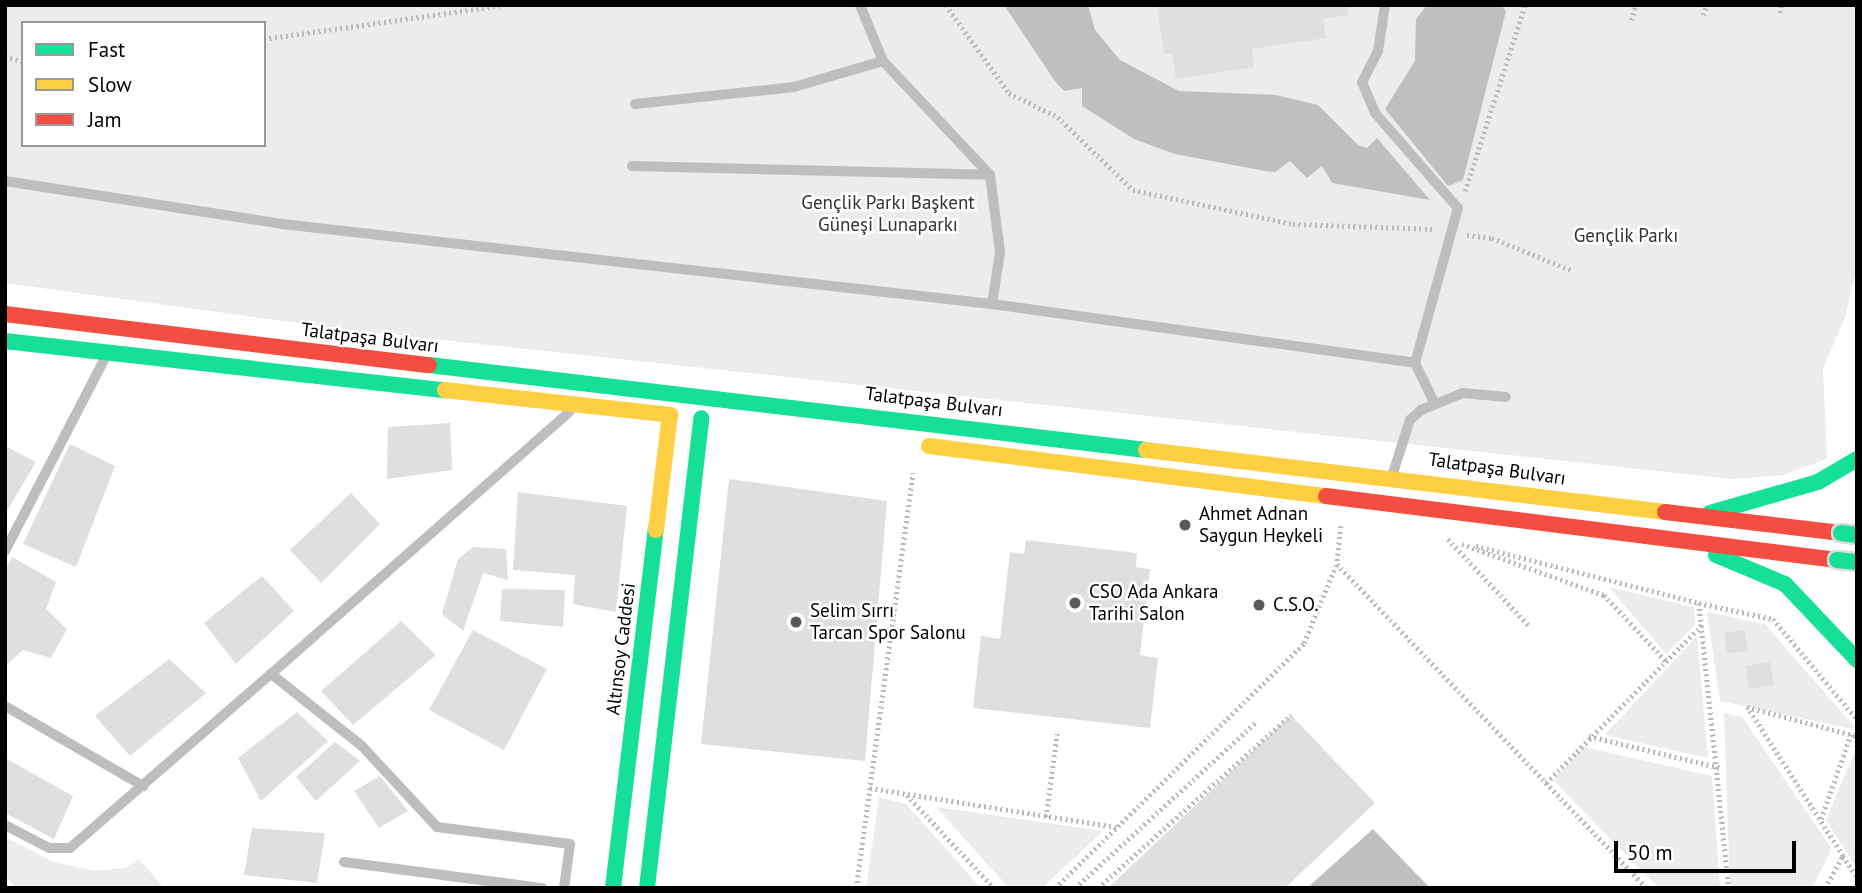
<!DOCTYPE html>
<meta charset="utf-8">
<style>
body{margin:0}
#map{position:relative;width:1862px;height:893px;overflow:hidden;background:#fff;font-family:"PT Sans",sans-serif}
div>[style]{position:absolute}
.green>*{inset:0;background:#ececec}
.water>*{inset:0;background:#bfbfbf}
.building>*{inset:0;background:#dfdfdf}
.path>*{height:4.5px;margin-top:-2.25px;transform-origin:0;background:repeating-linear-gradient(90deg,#b9b9b9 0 2px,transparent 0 5.5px)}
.lane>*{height:10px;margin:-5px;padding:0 5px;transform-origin:5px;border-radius:5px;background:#bebebe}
.fast>*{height:16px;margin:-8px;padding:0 8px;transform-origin:8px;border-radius:8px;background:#16e098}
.slow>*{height:16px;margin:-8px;padding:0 8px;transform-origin:8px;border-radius:8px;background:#ffcf43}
.jam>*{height:16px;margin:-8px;padding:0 8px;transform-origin:8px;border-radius:8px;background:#f24e42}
.bridges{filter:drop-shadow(2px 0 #dbdbdb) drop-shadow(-2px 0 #dbdbdb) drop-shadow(0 2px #dbdbdb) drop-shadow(0 -2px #dbdbdb)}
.fast-bridge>*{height:16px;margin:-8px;padding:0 8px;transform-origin:8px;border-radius:8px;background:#16e098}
.dots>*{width:19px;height:19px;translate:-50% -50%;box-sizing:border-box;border:4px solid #fff;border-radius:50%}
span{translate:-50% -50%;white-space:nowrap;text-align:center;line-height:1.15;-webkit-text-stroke:5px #fff;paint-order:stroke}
.park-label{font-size:19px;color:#333}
.street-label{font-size:19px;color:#000}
.poi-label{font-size:19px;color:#000}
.left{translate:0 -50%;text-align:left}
.frame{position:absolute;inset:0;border:7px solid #000;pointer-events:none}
.legend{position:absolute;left:21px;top:21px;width:245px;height:126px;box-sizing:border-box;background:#fff;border:2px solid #999;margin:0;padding:9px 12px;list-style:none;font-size:21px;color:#000}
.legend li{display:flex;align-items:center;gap:14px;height:35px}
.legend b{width:35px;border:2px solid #999}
.scale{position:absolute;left:1614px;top:841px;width:182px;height:32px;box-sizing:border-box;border:4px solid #000;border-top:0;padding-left:9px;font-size:21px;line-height:24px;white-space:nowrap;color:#000;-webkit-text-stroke:5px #fff;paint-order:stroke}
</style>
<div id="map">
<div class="green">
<i style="clip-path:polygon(evenodd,5px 5px,1857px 5px,1857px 266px,1845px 318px,1823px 368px,1827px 459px,1783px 475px,1732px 479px,342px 329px,5px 283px,5px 5px,23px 23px,264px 23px,264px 145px,23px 145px,23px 23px)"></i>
<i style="clip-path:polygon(1609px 587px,1694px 607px,1695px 625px,1666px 654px)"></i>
<i style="clip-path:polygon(1707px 612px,1765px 624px,1857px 730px,1720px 701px)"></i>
<i style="clip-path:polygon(1697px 636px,1708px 758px,1605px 735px)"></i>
<i style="clip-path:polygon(1724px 713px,1742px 717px,1832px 849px,1812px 888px,1730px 888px)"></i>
<i style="clip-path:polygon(1584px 747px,1712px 776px,1720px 888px,1659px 888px,1553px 780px)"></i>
<i style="clip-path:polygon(1855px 751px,1857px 751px,1857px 869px,1826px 820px)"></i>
<i style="clip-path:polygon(879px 797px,906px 804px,981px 888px,866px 888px)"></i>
<i style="clip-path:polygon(936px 807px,1103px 831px,1042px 888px,1009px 888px)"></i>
<i style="clip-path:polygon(5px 837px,54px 862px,94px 871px,125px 868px,139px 859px,164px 888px,16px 888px,5px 875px)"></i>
</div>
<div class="water">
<i style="clip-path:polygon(1004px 5px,1088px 5px,1095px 30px,1120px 60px,1179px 91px,1276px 95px,1318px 105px,1358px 145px,1367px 148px,1377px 138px,1430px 200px,1332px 183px,1322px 166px,1307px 178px,1290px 161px,1275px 172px,1265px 171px,1175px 154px,1134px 139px,1082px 106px,1082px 88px,1064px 91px,1055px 81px)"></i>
<i style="clip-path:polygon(1427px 5px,1501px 5px,1506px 11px,1463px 180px,1448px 186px,1385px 109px,1415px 61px,1416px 19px)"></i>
<i style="clip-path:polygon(1373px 829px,1430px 888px,1307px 888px)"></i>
</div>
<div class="building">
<i style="clip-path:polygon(1157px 5px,1347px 5px,1349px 15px,1323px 19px,1326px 38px,1252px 49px,1254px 67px,1176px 79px,1172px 53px,1164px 54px)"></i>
<i style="clip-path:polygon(450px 423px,452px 470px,387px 479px,388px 427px)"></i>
<i style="clip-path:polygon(70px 444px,115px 466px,76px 567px,23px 544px)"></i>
<i style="clip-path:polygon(5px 446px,36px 462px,5px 514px)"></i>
<i style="clip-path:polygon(729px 479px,887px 501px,865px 761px,701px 744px)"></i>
<i style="clip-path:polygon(518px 492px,627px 506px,616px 612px,573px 604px,575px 575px,513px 570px)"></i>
<i style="clip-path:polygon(351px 493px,380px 524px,321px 583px,290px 550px)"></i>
<i style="clip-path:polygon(1026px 540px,1137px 553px,1136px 567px,1150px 569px,1140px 655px,1158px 658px,1150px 728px,973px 708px,981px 636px,1000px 639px,1010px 552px,1024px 554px)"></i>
<i style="clip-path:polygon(473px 547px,506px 549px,508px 580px,483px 573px,463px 631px,442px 614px,458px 559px)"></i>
<i style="clip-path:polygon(12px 557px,56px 582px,46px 609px,67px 629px,51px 658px,23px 650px,5px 666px,5px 570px)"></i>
<i style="clip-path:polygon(262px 576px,294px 611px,236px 664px,204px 623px)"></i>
<i style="clip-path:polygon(502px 589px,565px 590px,563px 627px,500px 621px)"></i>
<i style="clip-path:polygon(401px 621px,436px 655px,353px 725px,321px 691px)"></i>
<i style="clip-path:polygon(473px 630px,547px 669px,504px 750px,429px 710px)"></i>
<i style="clip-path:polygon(1745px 630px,1748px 651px,1727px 653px,1724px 633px)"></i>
<i style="clip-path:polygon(169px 659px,206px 693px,130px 756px,95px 716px)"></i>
<i style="clip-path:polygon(1770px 662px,1774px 685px,1749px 689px,1746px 666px)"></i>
<i style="clip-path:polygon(297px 712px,328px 741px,261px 801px,238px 758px)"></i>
<i style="clip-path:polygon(1291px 715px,1375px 803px,1285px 888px,1108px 888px)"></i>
<i style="clip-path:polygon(335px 742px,360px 761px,316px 801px,296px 777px)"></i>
<i style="clip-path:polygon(5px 758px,73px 796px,54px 839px,5px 813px)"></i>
<i style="clip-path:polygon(380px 776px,408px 811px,379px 828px,354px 791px)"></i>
<i style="clip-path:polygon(252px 828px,325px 833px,317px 883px,244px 875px)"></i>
</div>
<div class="path">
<i style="left:946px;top:5px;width:108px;rotate:54.4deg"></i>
<i style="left:1009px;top:93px;width:55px;rotate:26.1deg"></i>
<i style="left:1058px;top:117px;width:105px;rotate:44.2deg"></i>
<i style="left:1133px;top:190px;width:164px;rotate:12deg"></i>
<i style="left:1293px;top:224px;width:142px;rotate:2deg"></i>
<i style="left:1780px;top:13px;width:8px;rotate:-83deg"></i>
<i style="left:1703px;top:15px;width:11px;rotate:-68deg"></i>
<i style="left:1631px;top:20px;width:16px;rotate:-72deg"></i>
<i style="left:264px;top:39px;width:240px;rotate:-8.1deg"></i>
<i style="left:5px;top:56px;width:19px;rotate:18deg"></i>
<i style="left:1465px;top:191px;width:195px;rotate:-72.1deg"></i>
<i style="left:1467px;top:235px;width:25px;rotate:7deg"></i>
<i style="left:1492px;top:238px;width:85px;rotate:22.1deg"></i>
<i style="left:1341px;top:526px;width:38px;rotate:96deg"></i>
<i style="left:1337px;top:564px;width:448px;rotate:46.3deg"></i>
<i style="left:1448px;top:539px;width:119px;rotate:47deg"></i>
<i style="left:1462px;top:544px;width:151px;rotate:19.8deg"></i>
<i style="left:1604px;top:595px;width:91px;rotate:46.8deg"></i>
<i style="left:1476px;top:546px;width:230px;rotate:14.3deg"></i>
<i style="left:1699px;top:603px;width:287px;rotate:84deg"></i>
<i style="left:1699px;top:603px;width:76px;rotate:12.2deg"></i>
<i style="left:1773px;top:619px;width:131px;rotate:50deg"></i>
<i style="left:1589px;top:736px;width:136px;rotate:13.6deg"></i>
<i style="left:1546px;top:783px;width:222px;rotate:-45.4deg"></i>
<i style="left:870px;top:788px;width:250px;rotate:9deg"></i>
<i style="left:907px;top:795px;width:127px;rotate:46.9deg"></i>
<i style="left:1046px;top:817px;width:84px;rotate:-82.5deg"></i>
<i style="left:1821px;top:819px;width:90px;rotate:-70.6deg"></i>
<i style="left:1843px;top:856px;width:25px;rotate:56deg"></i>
<i style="left:856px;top:888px;width:419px;rotate:-82.2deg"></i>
<i style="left:1055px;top:888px;width:349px;rotate:-44.5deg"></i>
<i style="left:1304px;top:643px;width:84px;rotate:-67.7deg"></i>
<i style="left:1075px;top:888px;width:246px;rotate:-42.5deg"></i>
<i style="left:1098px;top:888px;width:259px;rotate:-41.9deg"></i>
<i style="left:1825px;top:888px;width:37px;rotate:-61deg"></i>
<i style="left:1843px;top:856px;width:177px;rotate:-122.8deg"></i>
<i style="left:1747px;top:707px;width:114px;rotate:14.8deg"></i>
</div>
<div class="lane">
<i style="left:860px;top:5px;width:61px;rotate:67.7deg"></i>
<i style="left:883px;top:61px;width:156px;rotate:46.8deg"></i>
<i style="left:990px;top:175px;width:78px;rotate:82.6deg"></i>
<i style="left:1000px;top:252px;width:53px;rotate:98.7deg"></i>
<i style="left:1385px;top:5px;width:47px;rotate:98.7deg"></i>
<i style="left:1378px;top:51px;width:35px;rotate:117deg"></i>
<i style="left:1362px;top:82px;width:34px;rotate:67deg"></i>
<i style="left:1375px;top:113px;width:126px;rotate:48.9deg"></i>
<i style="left:1458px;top:208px;width:161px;rotate:105.5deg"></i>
<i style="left:1415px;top:363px;width:43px;rotate:64deg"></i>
<i style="left:635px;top:104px;width:160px;rotate:-6.1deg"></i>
<i style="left:794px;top:87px;width:93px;rotate:-16.3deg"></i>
<i style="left:632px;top:166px;width:358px;rotate:1.4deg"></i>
<i style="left:5px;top:181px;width:280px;rotate:8.8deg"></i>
<i style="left:282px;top:224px;width:714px;rotate:6.43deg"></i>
<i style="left:992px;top:304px;width:427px;rotate:7.9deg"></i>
<i style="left:1392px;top:476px;width:59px;rotate:-72.2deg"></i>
<i style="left:1410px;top:420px;width:15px;rotate:-42deg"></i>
<i style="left:1421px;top:410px;width:45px;rotate:-22deg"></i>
<i style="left:1463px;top:393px;width:43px;rotate:5.3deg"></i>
<i style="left:5px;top:551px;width:217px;rotate:-62.6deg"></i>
<i style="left:5px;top:706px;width:160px;rotate:30.1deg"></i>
<i style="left:5px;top:825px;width:50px;rotate:27.6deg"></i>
<i style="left:49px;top:848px;width:21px"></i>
<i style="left:70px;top:848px;width:266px;rotate:-40.9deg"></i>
<i style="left:344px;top:862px;width:200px;rotate:7.5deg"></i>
<i style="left:564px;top:888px;width:44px;rotate:-82.2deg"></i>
<i style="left:570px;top:844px;width:134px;rotate:-172.7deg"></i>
<i style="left:437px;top:827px;width:110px;rotate:-132.8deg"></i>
<i style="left:362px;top:746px;width:116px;rotate:-141.6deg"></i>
<i style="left:271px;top:674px;width:397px;rotate:-41.3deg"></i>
</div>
<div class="fast">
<i style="left:5px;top:341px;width:443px;rotate:6.4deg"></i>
<i style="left:429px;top:365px;width:722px;rotate:6.76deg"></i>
<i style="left:1710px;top:513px;width:112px;rotate:-16deg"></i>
<i style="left:1818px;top:482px;width:45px;rotate:-30.5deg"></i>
<i style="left:1716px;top:555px;width:75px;rotate:22.8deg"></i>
<i style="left:1785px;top:584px;width:105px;rotate:46.5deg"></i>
<i style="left:613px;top:888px;width:361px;rotate:-83.2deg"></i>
<i style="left:647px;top:888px;width:473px;rotate:-83.4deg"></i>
</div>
<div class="slow">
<i style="left:445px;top:390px;width:227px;rotate:6.3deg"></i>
<i style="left:929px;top:446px;width:400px;rotate:7.2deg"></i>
<i style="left:1146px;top:450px;width:523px;rotate:6.81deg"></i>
<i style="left:656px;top:530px;width:116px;rotate:-83.1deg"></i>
</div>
<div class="jam">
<i style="left:5px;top:314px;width:427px;rotate:6.9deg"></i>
<i style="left:1326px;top:496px;width:515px;rotate:7.14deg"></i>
<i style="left:1665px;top:512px;width:177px;rotate:6.8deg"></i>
</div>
<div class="bridges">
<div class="fast-bridge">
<i style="left:1841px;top:533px;width:16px;rotate:7deg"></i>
<i style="left:1837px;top:560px;width:20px;rotate:6deg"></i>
</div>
</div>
<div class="dots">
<i style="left:1185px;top:525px;background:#595959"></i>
<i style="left:1075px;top:603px;background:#595959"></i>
<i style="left:1259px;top:605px;background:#595959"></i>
<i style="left:796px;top:622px;background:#595959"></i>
</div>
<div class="park-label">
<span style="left:888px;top:214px">Gençlik Parkı Başkent<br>Güneşi Lunaparkı</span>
<span style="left:1626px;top:236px">Gençlik Parkı</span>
</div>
<div class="street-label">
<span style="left:370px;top:338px;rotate:7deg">Talatpaşa Bulvarı</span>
<span style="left:934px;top:402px;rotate:7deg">Talatpaşa Bulvarı</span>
<span style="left:1497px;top:469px;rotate:8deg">Talatpaşa Bulvarı</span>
<span style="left:621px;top:649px;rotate:-83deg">Altınsoy Caddesi</span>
</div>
<div class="poi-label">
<span class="left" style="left:1199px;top:525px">Ahmet Adnan<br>Saygun Heykeli</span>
<span class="left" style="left:1089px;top:603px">CSO Ada Ankara<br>Tarihi Salon</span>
<span class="left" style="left:1273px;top:605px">C.S.O.</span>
<span class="left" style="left:810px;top:622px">Selim Sırrı<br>Tarcan Spor Salonu</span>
</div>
<div class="frame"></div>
<ul class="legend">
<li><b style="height:9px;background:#16e098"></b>Fast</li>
<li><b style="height:9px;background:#ffcf43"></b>Slow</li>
<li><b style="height:9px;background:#f24e42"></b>Jam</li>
</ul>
<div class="scale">50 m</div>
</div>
